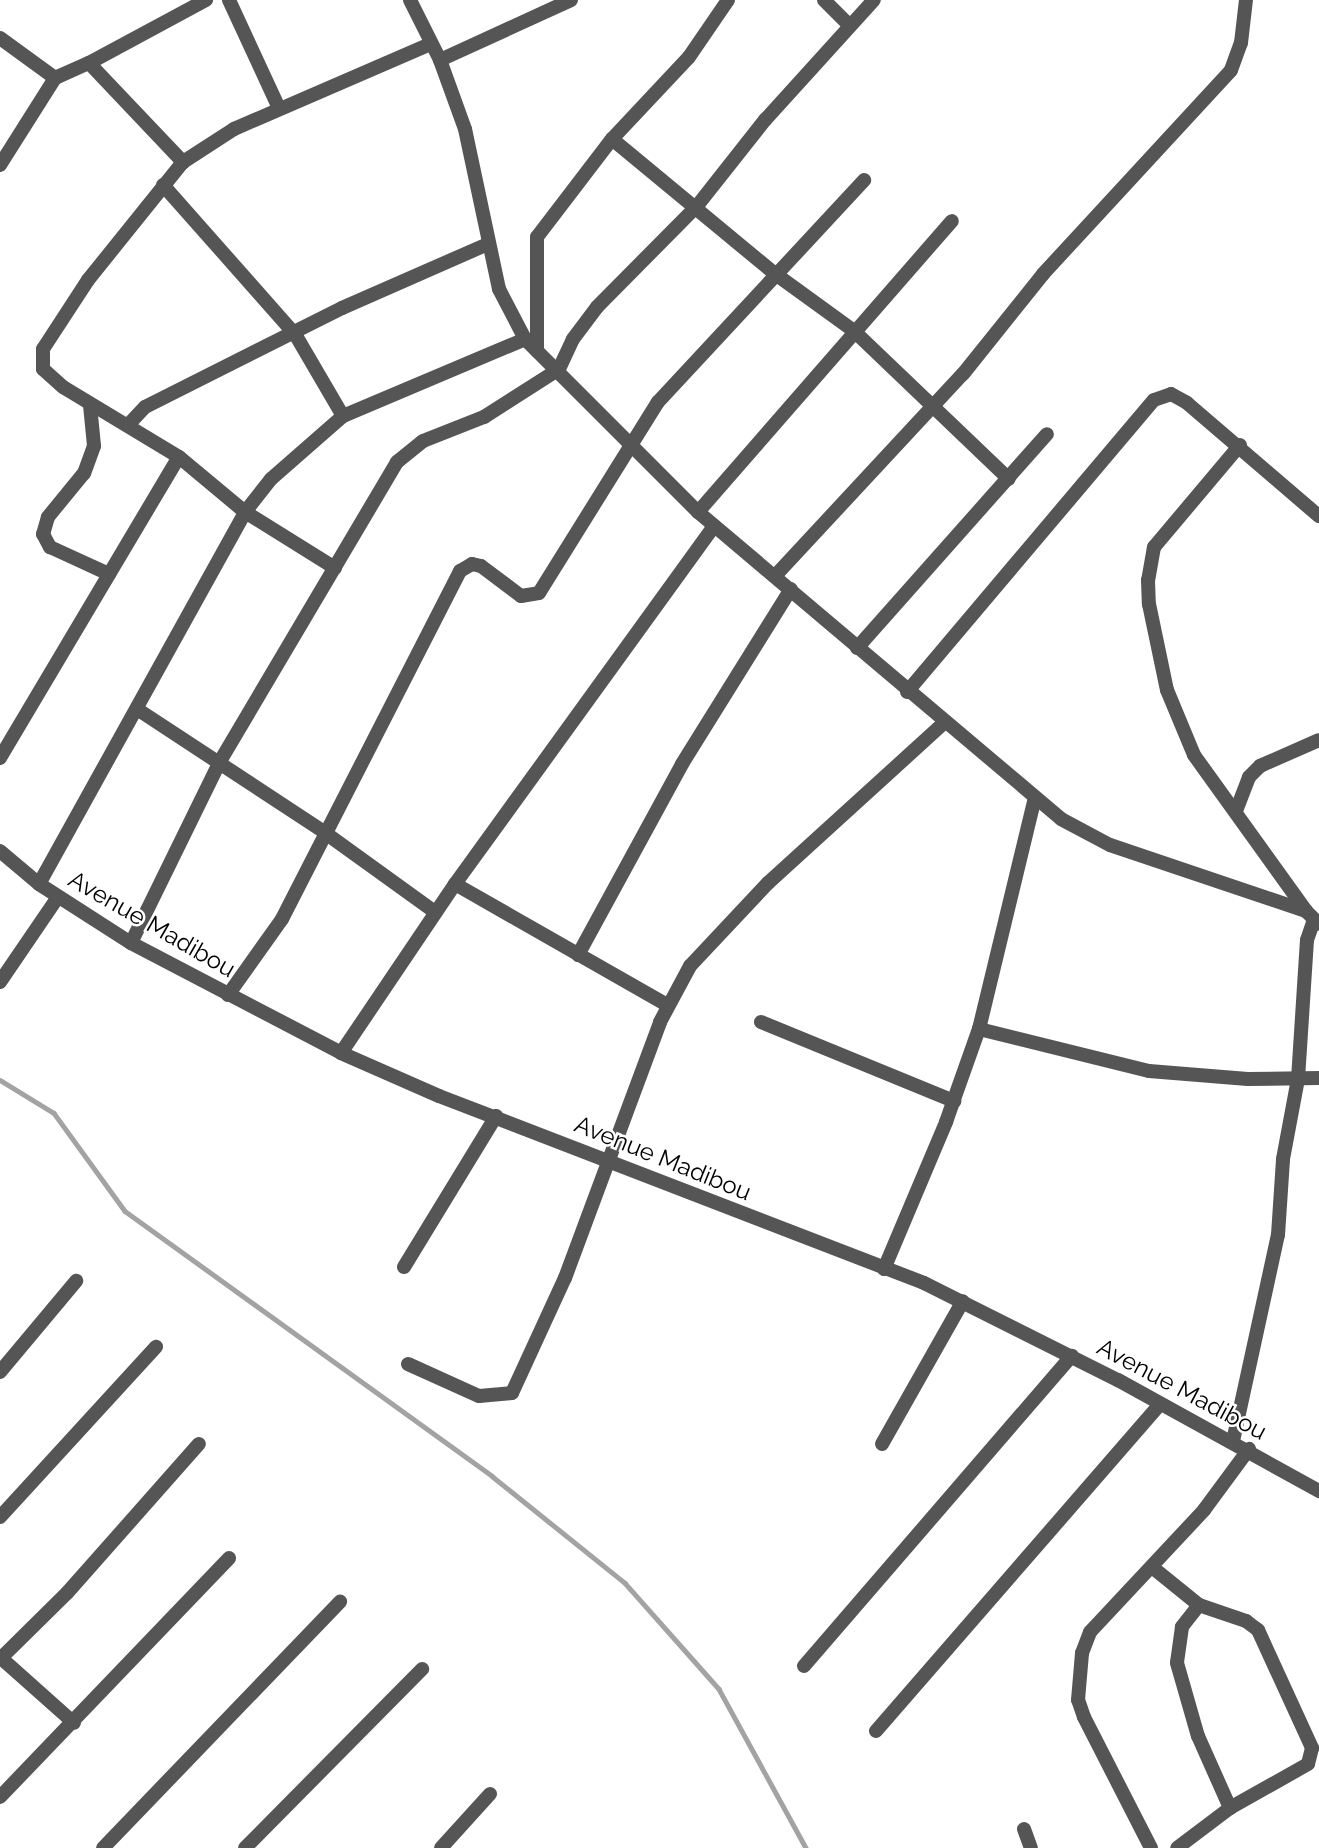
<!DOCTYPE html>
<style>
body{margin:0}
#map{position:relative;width:1319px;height:1848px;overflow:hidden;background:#fff;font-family:Raleway,sans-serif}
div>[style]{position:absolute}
.stream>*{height:4.5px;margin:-2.25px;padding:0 2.25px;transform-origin:2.25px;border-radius:2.25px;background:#a3a3a3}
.minor>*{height:14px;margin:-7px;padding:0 7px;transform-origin:7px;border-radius:7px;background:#555}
.tertiary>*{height:14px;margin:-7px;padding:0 7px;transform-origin:7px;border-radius:7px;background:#555}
span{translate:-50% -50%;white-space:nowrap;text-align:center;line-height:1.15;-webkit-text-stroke:5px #fff;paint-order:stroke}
.street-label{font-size:24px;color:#000}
</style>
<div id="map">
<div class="stream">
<i style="left:0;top:1080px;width:63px;rotate:31.4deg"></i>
<i style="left:54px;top:1113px;width:121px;rotate:54.1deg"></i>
<i style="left:125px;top:1211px;width:453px;rotate:35.8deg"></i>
<i style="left:492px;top:1476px;width:171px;rotate:38.8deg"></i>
<i style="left:625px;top:1583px;width:142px;rotate:48.4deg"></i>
<i style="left:719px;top:1689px;width:181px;rotate:61.3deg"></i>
</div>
<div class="minor">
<i style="left:229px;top:0;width:119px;rotate:65.2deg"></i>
<i style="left:410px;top:0;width:67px;rotate:63.4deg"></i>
<i style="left:440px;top:60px;width:73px;rotate:70.1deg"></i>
<i style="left:465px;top:129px;width:164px;rotate:78deg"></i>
<i style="left:499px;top:289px;width:56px;rotate:62.5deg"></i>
<i style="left:525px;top:339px;width:245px;rotate:45deg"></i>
<i style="left:698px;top:512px;width:475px;rotate:40.2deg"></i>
<i style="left:1061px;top:819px;width:55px;rotate:28deg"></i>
<i style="left:1110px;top:845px;width:207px;rotate:18.6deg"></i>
<i style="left:1306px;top:911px;width:18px;rotate:45deg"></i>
<i style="left:824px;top:0;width:35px;rotate:45deg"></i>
<i style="left:0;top:38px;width:68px;rotate:36deg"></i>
<i style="left:55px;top:78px;width:37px;rotate:-24deg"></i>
<i style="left:89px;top:63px;width:137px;rotate:46.5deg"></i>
<i style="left:440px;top:60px;width:144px;rotate:-24.6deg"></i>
<i style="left:89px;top:63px;width:133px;rotate:-28.3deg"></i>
<i style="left:612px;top:139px;width:210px;rotate:39.6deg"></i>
<i style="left:774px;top:273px;width:99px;rotate:35.9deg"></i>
<i style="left:854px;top:331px;width:214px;rotate:43.7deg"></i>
<i style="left:0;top:165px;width:103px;rotate:-57.7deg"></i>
<i style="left:163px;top:185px;width:199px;rotate:48.5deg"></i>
<i style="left:295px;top:334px;width:95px;rotate:59.7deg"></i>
<i style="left:537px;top:351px;width:114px;rotate:-90deg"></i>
<i style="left:537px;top:237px;width:123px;rotate:-52.6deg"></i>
<i style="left:612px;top:139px;width:112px;rotate:-46.8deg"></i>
<i style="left:689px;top:57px;width:69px;rotate:-55.6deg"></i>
<i style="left:90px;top:405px;width:41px;rotate:84.4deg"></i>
<i style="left:94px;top:446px;width:29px;rotate:110deg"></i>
<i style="left:84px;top:473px;width:57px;rotate:129.3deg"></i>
<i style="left:48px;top:517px;width:18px;rotate:106deg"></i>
<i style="left:43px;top:534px;width:15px;rotate:62deg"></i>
<i style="left:50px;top:547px;width:65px;rotate:24.6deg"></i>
<i style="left:129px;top:424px;width:23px;rotate:-47deg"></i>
<i style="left:145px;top:407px;width:220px;rotate:-26.7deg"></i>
<i style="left:342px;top:308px;width:159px;rotate:-23.7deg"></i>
<i style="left:1240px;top:445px;width:133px;rotate:130.1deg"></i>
<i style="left:1154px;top:547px;width:34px;rotate:100deg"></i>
<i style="left:1148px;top:580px;width:24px;rotate:88deg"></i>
<i style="left:1149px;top:604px;width:88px;rotate:78.2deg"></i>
<i style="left:1167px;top:690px;width:70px;rotate:67.4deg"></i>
<i style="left:1194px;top:755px;width:192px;rotate:54.3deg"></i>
<i style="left:698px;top:512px;width:386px;rotate:-48.9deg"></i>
<i style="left:335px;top:568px;width:106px;rotate:-148.1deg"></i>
<i style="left:245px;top:512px;width:86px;rotate:-140.2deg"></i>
<i style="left:179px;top:457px;width:135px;rotate:-148.9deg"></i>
<i style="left:63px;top:387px;width:27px;rotate:-138deg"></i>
<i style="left:43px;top:369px;width:20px;rotate:-90deg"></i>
<i style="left:43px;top:349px;width:82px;rotate:-56.9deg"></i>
<i style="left:88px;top:280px;width:151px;rotate:-51.2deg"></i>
<i style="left:183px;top:162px;width:61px;rotate:-32.9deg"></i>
<i style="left:234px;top:129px;width:214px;rotate:-23.4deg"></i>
<i style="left:775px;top:576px;width:276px;rotate:-47.1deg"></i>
<i style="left:963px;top:374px;width:128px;rotate:-51.3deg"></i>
<i style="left:1043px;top:274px;width:277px;rotate:-47.3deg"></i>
<i style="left:1231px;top:70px;width:29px;rotate:-70deg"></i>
<i style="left:1241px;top:43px;width:43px;rotate:-83.4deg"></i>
<i style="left:857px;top:648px;width:286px;rotate:-48.4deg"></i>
<i style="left:907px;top:692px;width:382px;rotate:-49.8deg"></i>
<i style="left:1154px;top:400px;width:18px;rotate:-19deg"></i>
<i style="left:1171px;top:394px;width:18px;rotate:29deg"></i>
<i style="left:1187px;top:403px;width:174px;rotate:40.6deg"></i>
<i style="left:137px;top:709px;width:224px;rotate:33.3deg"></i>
<i style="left:324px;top:832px;width:137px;rotate:35.8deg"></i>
<i style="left:0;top:758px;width:350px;rotate:-59.3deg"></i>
<i style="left:1236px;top:811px;width:36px;rotate:-69deg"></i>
<i style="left:1249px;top:777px;width:16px;rotate:-45deg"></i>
<i style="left:1260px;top:766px;width:64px;rotate:-23.8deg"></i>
<i style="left:39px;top:884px;width:425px;rotate:-61deg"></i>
<i style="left:245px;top:512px;width:42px;rotate:-51.8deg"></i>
<i style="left:271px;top:479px;width:96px;rotate:-41.2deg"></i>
<i style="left:343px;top:416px;width:198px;rotate:-22.9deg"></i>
<i style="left:455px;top:884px;width:244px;rotate:29.7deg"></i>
<i style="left:131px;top:943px;width:200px;rotate:-63.9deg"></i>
<i style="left:219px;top:763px;width:350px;rotate:-59.4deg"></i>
<i style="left:397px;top:462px;width:33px;rotate:-39deg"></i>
<i style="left:423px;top:441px;width:66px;rotate:-21.5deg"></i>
<i style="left:484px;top:417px;width:89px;rotate:-32.6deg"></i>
<i style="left:559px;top:369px;width:33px;rotate:-65deg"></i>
<i style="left:573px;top:339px;width:40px;rotate:-53deg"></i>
<i style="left:597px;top:307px;width:142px;rotate:-45.3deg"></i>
<i style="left:697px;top:206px;width:110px;rotate:-51.7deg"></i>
<i style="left:765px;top:120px;width:162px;rotate:-47.8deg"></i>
<i style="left:578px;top:955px;width:217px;rotate:-61.4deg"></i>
<i style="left:682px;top:764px;width:206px;rotate:-58.1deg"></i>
<i style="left:0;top:982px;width:103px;rotate:-55.7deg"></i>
<i style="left:228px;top:995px;width:93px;rotate:-54.6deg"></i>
<i style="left:282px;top:919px;width:391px;rotate:-62.9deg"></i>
<i style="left:460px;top:571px;width:14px;rotate:-30deg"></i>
<i style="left:472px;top:564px;width:9px;rotate:13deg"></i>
<i style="left:481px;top:566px;width:50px;rotate:36.9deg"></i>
<i style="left:521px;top:596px;width:18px;rotate:-9deg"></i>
<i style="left:539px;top:593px;width:225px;rotate:-58.1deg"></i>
<i style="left:658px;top:402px;width:303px;rotate:-47.1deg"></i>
<i style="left:761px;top:1022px;width:209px;rotate:22.3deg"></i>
<i style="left:979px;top:1029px;width:175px;rotate:13.9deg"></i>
<i style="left:1149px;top:1071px;width:99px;rotate:4.6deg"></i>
<i style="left:1248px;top:1079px;width:71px;rotate:-0.8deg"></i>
<i style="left:341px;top:1053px;width:204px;rotate:-56deg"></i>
<i style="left:455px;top:884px;width:442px;rotate:-54.1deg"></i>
<i style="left:404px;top:1267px;width:177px;rotate:-58.6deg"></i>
<i style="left:884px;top:1269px;width:160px;rotate:-67.1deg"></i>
<i style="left:946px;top:1122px;width:99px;rotate:-70.5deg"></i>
<i style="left:979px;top:1029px;width:238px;rotate:-76.4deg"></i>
<i style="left:408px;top:1364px;width:78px;rotate:24.3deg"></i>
<i style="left:479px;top:1396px;width:33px;rotate:-5deg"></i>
<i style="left:512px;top:1393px;width:127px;rotate:-65.3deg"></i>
<i style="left:565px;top:1278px;width:273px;rotate:-69.6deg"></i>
<i style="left:660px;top:1022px;width:64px;rotate:-61.8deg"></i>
<i style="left:690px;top:966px;width:114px;rotate:-46.8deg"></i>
<i style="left:768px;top:883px;width:236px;rotate:-42.3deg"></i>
<i style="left:0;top:1372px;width:119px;rotate:-50.1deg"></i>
<i style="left:1233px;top:1441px;width:211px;rotate:-77.7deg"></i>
<i style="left:1278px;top:1235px;width:76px;rotate:-86.2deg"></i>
<i style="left:1283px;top:1159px;width:81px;rotate:-79.4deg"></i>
<i style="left:1298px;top:1079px;width:139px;rotate:-86.3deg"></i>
<i style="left:1307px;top:940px;width:21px;rotate:-71deg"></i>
<i style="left:882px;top:1444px;width:164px;rotate:-60.5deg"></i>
<i style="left:0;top:1517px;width:231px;rotate:-47.5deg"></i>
<i style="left:1152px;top:1567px;width:60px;rotate:39deg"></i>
<i style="left:1199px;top:1605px;width:50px;rotate:18.8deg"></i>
<i style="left:1246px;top:1621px;width:15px;rotate:37deg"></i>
<i style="left:1258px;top:1630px;width:130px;rotate:65.4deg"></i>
<i style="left:1312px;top:1748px;width:16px;rotate:104deg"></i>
<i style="left:1308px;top:1764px;width:90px;rotate:150.6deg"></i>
<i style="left:1230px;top:1808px;width:66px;rotate:143deg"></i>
<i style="left:1199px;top:1605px;width:28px;rotate:128deg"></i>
<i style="left:1182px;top:1627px;width:36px;rotate:98deg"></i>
<i style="left:1177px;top:1663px;width:76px;rotate:74deg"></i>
<i style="left:1198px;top:1736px;width:79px;rotate:66deg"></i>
<i style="left:0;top:1657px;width:99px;rotate:41.7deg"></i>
<i style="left:0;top:1659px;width:94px;rotate:-44.6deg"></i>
<i style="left:67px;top:1593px;width:199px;rotate:-48.5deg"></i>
<i style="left:804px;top:1666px;width:410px;rotate:-49.2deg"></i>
<i style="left:876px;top:1731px;width:433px;rotate:-49deg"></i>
<i style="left:0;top:1797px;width:331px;rotate:-46.2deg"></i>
<i style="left:1024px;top:1829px;width:20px;rotate:70deg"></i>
<i style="left:103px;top:1848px;width:342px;rotate:-46.1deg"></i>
<i style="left:245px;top:1848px;width:252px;rotate:-45.3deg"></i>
<i style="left:441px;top:1848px;width:73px;rotate:-47.8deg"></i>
<i style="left:1151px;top:1848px;width:147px;rotate:-117.1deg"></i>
<i style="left:1084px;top:1717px;width:18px;rotate:-109deg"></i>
<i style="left:1078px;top:1700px;width:47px;rotate:-85.1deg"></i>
<i style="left:1082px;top:1653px;width:22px;rotate:-69deg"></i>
<i style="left:1090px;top:1632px;width:167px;rotate:-46.9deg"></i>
<i style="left:1204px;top:1510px;width:76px;rotate:-53.6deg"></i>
</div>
<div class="tertiary">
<i style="left:0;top:851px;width:51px;rotate:40.2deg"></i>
<i style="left:39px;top:884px;width:109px;rotate:32.7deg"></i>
<i style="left:131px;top:943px;width:237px;rotate:27.6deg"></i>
<i style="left:341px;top:1053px;width:107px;rotate:23.7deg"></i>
<i style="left:439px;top:1096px;width:520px;rotate:21.08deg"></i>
<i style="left:924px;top:1283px;width:217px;rotate:26.6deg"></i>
<i style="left:1118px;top:1380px;width:230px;rotate:28.9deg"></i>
</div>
<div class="street-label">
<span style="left:152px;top:924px;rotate:30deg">Avenue Madibou</span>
<span style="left:663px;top:1158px;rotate:22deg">Avenue Madibou</span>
<span style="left:1182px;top:1389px;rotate:28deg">Avenue Madibou</span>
</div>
</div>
